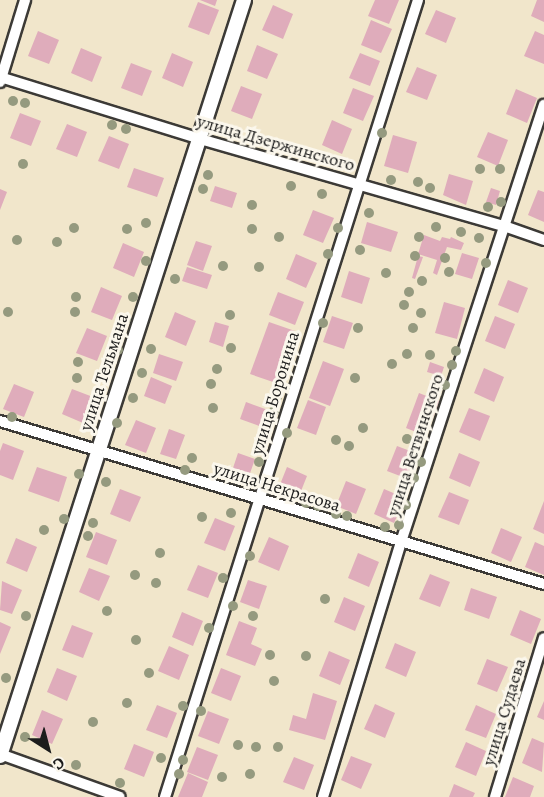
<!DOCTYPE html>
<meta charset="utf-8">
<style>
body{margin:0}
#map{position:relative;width:544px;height:797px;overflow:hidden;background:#f1e6cb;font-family:Alegreya,serif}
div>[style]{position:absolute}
.building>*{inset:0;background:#dfacbb}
.roads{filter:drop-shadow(2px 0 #3c3a36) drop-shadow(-2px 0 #3c3a36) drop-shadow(0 2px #3c3a36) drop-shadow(0 -2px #3c3a36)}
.minor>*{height:10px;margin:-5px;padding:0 5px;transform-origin:5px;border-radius:5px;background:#fff}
.tertiary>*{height:14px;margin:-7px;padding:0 7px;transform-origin:7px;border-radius:7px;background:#fff}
.trees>*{width:10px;height:10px;margin:-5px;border-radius:50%;background:#959a7f}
span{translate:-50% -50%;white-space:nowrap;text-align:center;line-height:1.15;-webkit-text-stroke:6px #fbf7ec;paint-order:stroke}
.street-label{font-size:18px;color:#1c1c1c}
.north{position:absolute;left:18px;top:719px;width:60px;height:60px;-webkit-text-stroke:4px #fbf7ec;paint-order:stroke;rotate:144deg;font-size:16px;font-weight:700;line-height:24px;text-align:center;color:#1c1c1c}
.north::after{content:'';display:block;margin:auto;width:21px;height:27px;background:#1c1c1c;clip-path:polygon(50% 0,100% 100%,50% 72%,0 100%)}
</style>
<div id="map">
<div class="building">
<i style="clip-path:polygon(200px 0,217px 0,215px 6px)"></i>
<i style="clip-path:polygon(375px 0,399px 0,389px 24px,368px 16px)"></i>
<i style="clip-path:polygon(537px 0,544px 0,544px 22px,531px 16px)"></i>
<i style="clip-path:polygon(198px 2px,219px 10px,209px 35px,188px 27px)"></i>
<i style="clip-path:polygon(273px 5px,293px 14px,283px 39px,262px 30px)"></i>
<i style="clip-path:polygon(436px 10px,456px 18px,446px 43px,425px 34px)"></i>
<i style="clip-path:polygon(371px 20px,392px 29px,381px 53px,361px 45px)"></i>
<i style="clip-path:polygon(38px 31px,59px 40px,49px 64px,28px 56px)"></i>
<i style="clip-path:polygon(535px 31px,544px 35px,544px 64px,524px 56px)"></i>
<i style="clip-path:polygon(257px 45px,278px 54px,267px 79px,247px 71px)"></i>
<i style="clip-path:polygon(81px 48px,102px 57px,92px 82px,71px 73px)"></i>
<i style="clip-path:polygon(172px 53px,193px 62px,183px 87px,162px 78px)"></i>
<i style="clip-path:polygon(360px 53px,380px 61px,370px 86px,349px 78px)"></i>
<i style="clip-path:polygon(131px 63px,152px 71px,142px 96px,121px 88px)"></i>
<i style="clip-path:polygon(417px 67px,437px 75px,427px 100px,406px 92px)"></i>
<i style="clip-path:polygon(241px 86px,262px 94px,252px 119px,231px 111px)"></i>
<i style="clip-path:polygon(353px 88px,374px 96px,363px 121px,343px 113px)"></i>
<i style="clip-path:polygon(516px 89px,537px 98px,527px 123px,506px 114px)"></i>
<i style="clip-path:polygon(20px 113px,41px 121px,31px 146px,10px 138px)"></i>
<i style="clip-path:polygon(332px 120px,352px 129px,342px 154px,322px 145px)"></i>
<i style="clip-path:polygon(67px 124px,87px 132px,77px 157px,56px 149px)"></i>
<i style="clip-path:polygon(488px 132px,508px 140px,498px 166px,477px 157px)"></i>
<i style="clip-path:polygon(393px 135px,417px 142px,408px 173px,384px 166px)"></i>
<i style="clip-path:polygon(109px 136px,129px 144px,119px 169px,98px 161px)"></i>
<i style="clip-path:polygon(134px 168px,164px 178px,157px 197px,127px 187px)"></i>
<i style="clip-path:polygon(449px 174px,473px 181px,466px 205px,443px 195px)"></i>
<i style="clip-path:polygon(215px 186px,237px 193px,232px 208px,210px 201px)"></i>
<i style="clip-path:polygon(491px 188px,500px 191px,496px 205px,486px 202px)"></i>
<i style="clip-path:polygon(0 189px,7px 192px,0 210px)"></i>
<i style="clip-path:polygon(538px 190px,544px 192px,544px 222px,528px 215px)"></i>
<i style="clip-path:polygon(313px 210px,334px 218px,323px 243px,303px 235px)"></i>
<i style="clip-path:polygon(367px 222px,398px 232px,391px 252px,361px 243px)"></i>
<i style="clip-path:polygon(424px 235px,440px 241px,442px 237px,450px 239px,451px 237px,464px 243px,461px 250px,447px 247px,437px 275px,433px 273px,437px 260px,418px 254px)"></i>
<i style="clip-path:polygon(196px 241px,212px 246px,203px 271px,187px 265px)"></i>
<i style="clip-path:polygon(123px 243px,144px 252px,134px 277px,113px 268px)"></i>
<i style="clip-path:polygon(462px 253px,479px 258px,472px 279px,455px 274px)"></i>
<i style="clip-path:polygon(296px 254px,317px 263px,306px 288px,286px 279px)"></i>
<i style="clip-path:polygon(418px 256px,423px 257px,415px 279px,412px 278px)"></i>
<i style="clip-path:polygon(187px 267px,212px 275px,207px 289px,182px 281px)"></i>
<i style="clip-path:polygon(349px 271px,370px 278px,362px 304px,341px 297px)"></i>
<i style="clip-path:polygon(508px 280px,528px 288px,518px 313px,498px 305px)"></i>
<i style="clip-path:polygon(101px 287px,122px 296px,112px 320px,91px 312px)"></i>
<i style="clip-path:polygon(278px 292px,304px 302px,295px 325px,269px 315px)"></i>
<i style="clip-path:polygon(444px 302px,465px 308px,457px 339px,435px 333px)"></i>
<i style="clip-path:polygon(175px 312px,196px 321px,186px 346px,165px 337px)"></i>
<i style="clip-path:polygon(332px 316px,353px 323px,344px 349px,323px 342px)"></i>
<i style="clip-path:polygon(495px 316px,515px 324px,505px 349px,485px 341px)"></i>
<i style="clip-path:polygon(215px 322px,229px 326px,223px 347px,209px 342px)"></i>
<i style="clip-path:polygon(269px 322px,295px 331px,276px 383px,250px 374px)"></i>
<i style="clip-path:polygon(87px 328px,107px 336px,97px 361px,76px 353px)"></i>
<i style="clip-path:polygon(159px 354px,183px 362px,176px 381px,153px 373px)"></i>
<i style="clip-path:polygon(323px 361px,344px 369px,330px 406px,309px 398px)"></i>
<i style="clip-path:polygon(430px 362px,444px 367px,441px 376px,427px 372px)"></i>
<i style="clip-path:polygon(484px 368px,504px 377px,494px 402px,474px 393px)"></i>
<i style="clip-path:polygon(151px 377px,172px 386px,165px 404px,144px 396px)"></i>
<i style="clip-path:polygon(14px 384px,34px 392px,24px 417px,3px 409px)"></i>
<i style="clip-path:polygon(72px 389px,93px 397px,83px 423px,62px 414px)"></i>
<i style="clip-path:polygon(419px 393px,439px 401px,426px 436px,406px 428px)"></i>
<i style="clip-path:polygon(308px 400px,326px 407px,316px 435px,297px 428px)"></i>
<i style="clip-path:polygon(246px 402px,268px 410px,262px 427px,240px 419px)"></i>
<i style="clip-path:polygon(469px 408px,490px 416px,480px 441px,459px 432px)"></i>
<i style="clip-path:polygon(136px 420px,156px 428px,146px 453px,125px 445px)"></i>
<i style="clip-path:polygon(169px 429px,185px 435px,176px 459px,160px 454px)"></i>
<i style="clip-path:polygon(3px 443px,24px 451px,13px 480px,0 475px,0 451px)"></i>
<i style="clip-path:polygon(397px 446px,418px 454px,408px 479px,387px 471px)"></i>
<i style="clip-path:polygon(238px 453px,255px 459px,248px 479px,231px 474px)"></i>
<i style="clip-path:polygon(459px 453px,480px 462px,470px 487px,449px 478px)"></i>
<i style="clip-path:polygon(37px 467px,67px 477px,59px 502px,28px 491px)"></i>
<i style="clip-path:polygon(287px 467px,307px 476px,297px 501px,277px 492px)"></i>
<i style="clip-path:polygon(346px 481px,366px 489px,356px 514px,336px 506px)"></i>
<i style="clip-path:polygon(120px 489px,141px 497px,130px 522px,110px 514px)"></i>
<i style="clip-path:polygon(384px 489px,405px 498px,394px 523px,374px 514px)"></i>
<i style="clip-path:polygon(449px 492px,469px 500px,459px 525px,438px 517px)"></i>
<i style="clip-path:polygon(544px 501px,544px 534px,533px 529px)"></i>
<i style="clip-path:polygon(215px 518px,235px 526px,225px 551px,204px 543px)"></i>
<i style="clip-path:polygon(501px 528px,522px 537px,511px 562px,491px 553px)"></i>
<i style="clip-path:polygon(96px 532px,117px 540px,107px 565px,86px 557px)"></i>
<i style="clip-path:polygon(269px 537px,289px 546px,279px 571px,258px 562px)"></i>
<i style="clip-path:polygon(16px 538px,37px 547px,27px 572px,6px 563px)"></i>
<i style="clip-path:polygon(535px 542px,544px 546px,544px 575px,525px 567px)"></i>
<i style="clip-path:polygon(358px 553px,379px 562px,369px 587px,348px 578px)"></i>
<i style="clip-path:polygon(198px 565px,218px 573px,208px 598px,187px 590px)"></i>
<i style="clip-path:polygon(89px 568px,110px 576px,99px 601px,79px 592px)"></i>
<i style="clip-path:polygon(430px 574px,450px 582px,440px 607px,419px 599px)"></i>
<i style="clip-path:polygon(248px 580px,267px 586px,259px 609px,240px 602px)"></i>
<i style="clip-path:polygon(2px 581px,22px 590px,12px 614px,0 610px)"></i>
<i style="clip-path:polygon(471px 588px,497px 597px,489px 619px,464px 610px)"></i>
<i style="clip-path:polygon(344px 597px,365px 606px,355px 631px,334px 622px)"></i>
<i style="clip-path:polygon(520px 610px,541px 619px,531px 644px,510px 635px)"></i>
<i style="clip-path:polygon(182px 612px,203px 621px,193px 646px,172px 637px)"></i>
<i style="clip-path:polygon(239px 621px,257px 628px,251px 644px,262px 649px,255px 666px,226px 655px)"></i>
<i style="clip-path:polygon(0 622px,11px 627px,0 654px)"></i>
<i style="clip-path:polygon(72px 625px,93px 633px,83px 658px,62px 650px)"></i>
<i style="clip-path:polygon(395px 643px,416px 652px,406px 677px,385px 668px)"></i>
<i style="clip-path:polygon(169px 646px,189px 655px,179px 680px,158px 671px)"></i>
<i style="clip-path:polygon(329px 651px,350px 660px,340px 685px,319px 676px)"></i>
<i style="clip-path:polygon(487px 659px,508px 667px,497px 692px,477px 684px)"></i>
<i style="clip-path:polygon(57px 668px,77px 676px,67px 701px,47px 692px)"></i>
<i style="clip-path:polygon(221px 668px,241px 676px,231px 701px,211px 693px)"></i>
<i style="clip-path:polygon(313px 693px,337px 701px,325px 740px,289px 730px,293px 715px,306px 719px)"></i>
<i style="clip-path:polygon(544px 701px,544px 720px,537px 717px)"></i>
<i style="clip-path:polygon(375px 704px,395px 713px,385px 738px,364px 729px)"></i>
<i style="clip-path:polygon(157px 705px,177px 713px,167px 738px,146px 730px)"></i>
<i style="clip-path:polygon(476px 705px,496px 714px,486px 738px,465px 730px)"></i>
<i style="clip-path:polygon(42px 710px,63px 719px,52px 744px,32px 735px)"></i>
<i style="clip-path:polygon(208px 711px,229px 719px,219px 744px,198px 736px)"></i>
<i style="clip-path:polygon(532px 738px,544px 743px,542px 772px,522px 763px)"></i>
<i style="clip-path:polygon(466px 742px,486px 751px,476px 776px,455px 767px)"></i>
<i style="clip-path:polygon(134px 744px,154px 752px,144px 777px,124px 769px)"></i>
<i style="clip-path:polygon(197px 747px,218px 755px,208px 780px,187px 772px)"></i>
<i style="clip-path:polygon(351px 756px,372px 764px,361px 789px,341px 780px)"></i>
<i style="clip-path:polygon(294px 757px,314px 765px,304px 790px,283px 782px)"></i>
<i style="clip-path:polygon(188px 773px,208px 782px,202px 797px,178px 797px)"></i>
<i style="clip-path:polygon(513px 777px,534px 786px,530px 797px,505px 797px)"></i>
<i style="clip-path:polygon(454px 784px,475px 793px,473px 797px,449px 797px)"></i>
</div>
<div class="roads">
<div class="minor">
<i style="left:0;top:77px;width:209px;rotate:17.2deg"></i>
<i style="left:200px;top:139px;width:316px;rotate:16deg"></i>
<i style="left:504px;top:226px;width:42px;rotate:19.3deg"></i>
<i style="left:0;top:82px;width:86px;rotate:-73deg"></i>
<i style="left:0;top:421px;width:568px;rotate:16.68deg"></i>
<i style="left:0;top:754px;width:127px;rotate:19.7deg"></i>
<i style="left:165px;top:797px;width:836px;rotate:-72.39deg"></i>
<i style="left:323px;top:797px;width:267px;rotate:-73deg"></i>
<i style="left:401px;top:542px;width:460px;rotate:-71.9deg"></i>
<i style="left:495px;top:797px;width:166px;rotate:-72.9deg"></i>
</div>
<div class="tertiary">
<i style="left:0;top:756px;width:794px;rotate:-72.11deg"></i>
</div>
</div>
<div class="trees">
<i style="left:13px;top:101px"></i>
<i style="left:25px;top:103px"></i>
<i style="left:112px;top:125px"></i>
<i style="left:126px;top:129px"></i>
<i style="left:382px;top:133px"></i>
<i style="left:23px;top:164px"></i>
<i style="left:480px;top:169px"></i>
<i style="left:500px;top:169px"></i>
<i style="left:208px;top:175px"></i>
<i style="left:391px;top:180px"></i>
<i style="left:418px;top:182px"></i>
<i style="left:291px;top:186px"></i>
<i style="left:430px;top:188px"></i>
<i style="left:203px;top:189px"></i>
<i style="left:322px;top:194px"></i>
<i style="left:501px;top:202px"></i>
<i style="left:252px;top:205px"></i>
<i style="left:488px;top:207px"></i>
<i style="left:369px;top:213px"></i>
<i style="left:146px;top:223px"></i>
<i style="left:436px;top:227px"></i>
<i style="left:74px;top:228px"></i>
<i style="left:338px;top:228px"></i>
<i style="left:127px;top:229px"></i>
<i style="left:252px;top:229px"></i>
<i style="left:461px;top:232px"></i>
<i style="left:279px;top:237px"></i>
<i style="left:419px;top:237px"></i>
<i style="left:479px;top:238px"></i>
<i style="left:17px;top:240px"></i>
<i style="left:57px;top:242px"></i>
<i style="left:360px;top:250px"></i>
<i style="left:328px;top:254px"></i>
<i style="left:415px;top:256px"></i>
<i style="left:445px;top:258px"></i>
<i style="left:146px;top:261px"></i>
<i style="left:486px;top:263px"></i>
<i style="left:223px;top:266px"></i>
<i style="left:259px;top:267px"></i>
<i style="left:449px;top:272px"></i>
<i style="left:386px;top:273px"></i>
<i style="left:175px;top:279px"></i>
<i style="left:422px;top:281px"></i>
<i style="left:409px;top:292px"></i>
<i style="left:76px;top:297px"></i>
<i style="left:133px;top:297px"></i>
<i style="left:404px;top:305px"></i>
<i style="left:8px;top:312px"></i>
<i style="left:75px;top:312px"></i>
<i style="left:421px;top:313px"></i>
<i style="left:230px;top:315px"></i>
<i style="left:126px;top:319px"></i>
<i style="left:323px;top:323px"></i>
<i style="left:358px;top:328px"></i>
<i style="left:413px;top:328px"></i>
<i style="left:231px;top:348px"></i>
<i style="left:151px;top:349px"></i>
<i style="left:118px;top:350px"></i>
<i style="left:456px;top:351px"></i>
<i style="left:407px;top:354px"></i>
<i style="left:430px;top:355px"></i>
<i style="left:78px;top:362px"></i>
<i style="left:392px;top:364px"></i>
<i style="left:452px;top:365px"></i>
<i style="left:217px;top:369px"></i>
<i style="left:142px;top:373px"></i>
<i style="left:77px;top:378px"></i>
<i style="left:355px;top:378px"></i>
<i style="left:211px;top:384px"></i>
<i style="left:445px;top:385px"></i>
<i style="left:277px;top:397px"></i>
<i style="left:133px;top:398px"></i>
<i style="left:213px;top:408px"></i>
<i style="left:274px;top:411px"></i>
<i style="left:12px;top:417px"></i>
<i style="left:117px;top:423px"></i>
<i style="left:90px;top:424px"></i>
<i style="left:363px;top:428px"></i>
<i style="left:287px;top:433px"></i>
<i style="left:407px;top:439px"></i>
<i style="left:336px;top:440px"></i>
<i style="left:349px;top:446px"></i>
<i style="left:192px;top:458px"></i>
<i style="left:259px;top:462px"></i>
<i style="left:421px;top:462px"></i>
<i style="left:185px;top:470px"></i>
<i style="left:79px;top:474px"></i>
<i style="left:414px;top:478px"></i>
<i style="left:106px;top:482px"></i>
<i style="left:306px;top:503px"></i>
<i style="left:406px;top:505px"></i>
<i style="left:318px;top:506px"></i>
<i style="left:231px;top:513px"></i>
<i style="left:336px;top:514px"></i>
<i style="left:347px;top:516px"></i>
<i style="left:202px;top:517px"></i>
<i style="left:64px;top:519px"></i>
<i style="left:93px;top:523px"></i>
<i style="left:399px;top:525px"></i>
<i style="left:385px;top:527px"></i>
<i style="left:44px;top:530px"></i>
<i style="left:88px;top:536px"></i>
<i style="left:160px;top:553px"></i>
<i style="left:250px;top:556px"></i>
<i style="left:135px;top:575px"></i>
<i style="left:223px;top:578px"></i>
<i style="left:156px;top:583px"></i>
<i style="left:325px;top:599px"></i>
<i style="left:233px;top:606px"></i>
<i style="left:107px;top:611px"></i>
<i style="left:26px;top:616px"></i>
<i style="left:253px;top:616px"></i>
<i style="left:209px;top:628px"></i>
<i style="left:136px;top:640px"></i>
<i style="left:270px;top:655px"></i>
<i style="left:306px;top:656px"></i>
<i style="left:149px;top:673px"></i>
<i style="left:6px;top:678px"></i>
<i style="left:274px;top:681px"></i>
<i style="left:127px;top:703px"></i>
<i style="left:183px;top:706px"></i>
<i style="left:201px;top:711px"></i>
<i style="left:93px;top:722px"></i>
<i style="left:25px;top:737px"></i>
<i style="left:238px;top:745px"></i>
<i style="left:256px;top:747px"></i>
<i style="left:278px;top:747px"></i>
<i style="left:161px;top:758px"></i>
<i style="left:183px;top:760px"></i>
<i style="left:76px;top:765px"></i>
<i style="left:179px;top:774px"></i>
<i style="left:250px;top:774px"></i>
<i style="left:222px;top:777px"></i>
<i style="left:120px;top:783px"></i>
</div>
<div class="street-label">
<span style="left:276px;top:143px;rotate:16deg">улица Дзержинского</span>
<span style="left:104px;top:372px;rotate:-72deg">улица Тельмана</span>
<span style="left:275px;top:393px;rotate:-73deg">улица Боронина</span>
<span style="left:415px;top:445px;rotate:-72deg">улица Ветвинского</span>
<span style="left:277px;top:487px;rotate:17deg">улица Некрасова</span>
<span style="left:504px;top:712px;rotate:-73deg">улица Судаева</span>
</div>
<div class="north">С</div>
</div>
